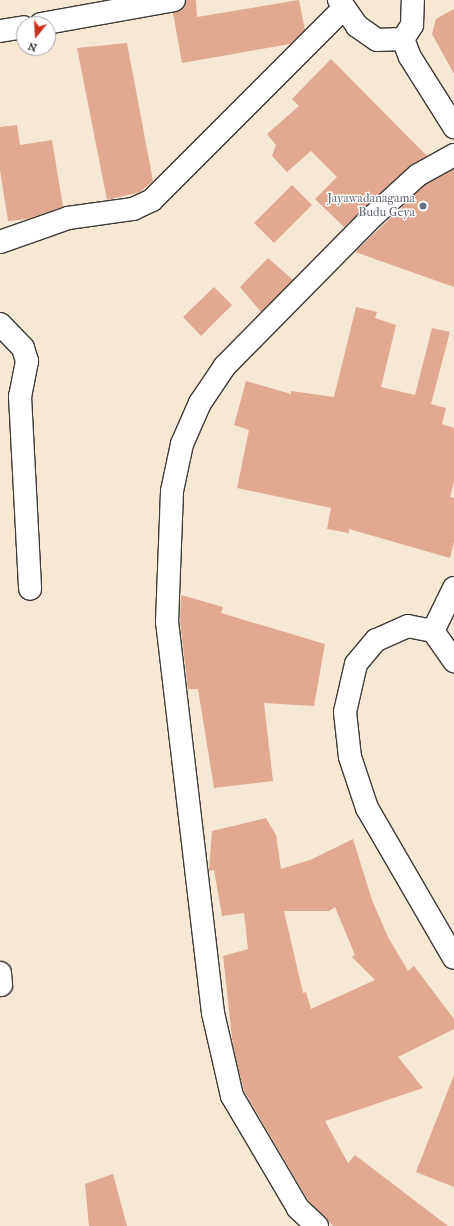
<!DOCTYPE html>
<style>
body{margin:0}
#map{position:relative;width:454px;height:1226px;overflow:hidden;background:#f7e8d4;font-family:"IM FELL French Canon",serif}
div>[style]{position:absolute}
.building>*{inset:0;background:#e1a98f}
.roads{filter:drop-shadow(1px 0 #3d3b38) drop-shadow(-1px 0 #3d3b38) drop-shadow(0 1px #3d3b38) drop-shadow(0 -1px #3d3b38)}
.minor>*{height:22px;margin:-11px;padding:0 11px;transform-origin:11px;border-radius:11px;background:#fff}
.tertiary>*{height:22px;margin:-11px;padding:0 11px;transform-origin:11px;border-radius:11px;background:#fff}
.dots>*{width:11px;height:11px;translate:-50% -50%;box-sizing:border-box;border:2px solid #fff;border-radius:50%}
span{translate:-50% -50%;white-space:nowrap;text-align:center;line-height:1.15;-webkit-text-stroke:3px #fff;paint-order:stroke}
.worship-label{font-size:12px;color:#5b616d}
.right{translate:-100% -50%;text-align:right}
.north{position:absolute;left:16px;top:16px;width:40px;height:40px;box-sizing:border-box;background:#fff;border:1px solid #a4a4a4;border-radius:50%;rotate:198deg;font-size:11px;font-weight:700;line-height:16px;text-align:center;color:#1c1c1c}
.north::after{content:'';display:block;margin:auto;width:14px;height:18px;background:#c8321e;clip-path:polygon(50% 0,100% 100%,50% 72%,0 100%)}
</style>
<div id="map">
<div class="building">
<i style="clip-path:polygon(186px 0,196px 0,197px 17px,299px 0,305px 30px,290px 44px,182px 63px,173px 13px,182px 9px)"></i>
<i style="clip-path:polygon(454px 9px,454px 74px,432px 34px,436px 19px)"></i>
<i style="clip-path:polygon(127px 43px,153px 181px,140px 192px,107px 200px,77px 48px)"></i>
<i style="clip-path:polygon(331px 59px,427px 156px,410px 166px,344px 227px,315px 199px,337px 177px,311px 151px,287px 172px,272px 156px,276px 145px,267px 134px,299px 106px,292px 99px)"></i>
<i style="clip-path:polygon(17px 125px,20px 145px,52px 140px,63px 207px,27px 219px,8px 221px,0 170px,0 127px)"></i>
<i style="clip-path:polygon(454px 169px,454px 287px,355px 252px,425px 185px)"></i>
<i style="clip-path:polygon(292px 185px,312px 205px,274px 243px,254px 223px)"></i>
<i style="clip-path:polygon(268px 258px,293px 280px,261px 312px,240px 287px)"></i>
<i style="clip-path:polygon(214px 287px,232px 305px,201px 336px,183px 317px)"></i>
<i style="clip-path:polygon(356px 307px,377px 312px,375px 318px,396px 325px,381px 387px,415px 395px,432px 328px,450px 332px,431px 404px,446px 408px,442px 424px,454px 428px,454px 481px,450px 497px,454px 498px,454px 542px,450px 558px,349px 529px,349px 533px,327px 529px,331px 508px,237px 488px,249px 430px,234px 425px,246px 381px,291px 394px,291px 391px,334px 397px)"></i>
<i style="clip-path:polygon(181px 595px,223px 607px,221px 613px,325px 644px,314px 706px,264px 703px,273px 781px,214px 788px,198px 689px,188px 689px,180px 622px)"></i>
<i style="clip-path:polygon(evenodd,266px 818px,276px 835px,281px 869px,310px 860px,353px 839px,372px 900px,388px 937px,408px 971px,414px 966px,454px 1019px,454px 1029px,398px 1057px,423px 1088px,325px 1121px,348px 1163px,355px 1155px,448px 1226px,333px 1226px,308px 1200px,244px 1091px,233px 1046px,223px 956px,248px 949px,244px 913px,222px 916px,214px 870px,209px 871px,212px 831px,266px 818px,335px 907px,355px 955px,352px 957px,375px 980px,311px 1009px,306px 992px,303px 993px,284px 911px,329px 911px,335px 907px)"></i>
<i style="clip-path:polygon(454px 1075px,454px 1187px,416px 1172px)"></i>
<i style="clip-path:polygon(113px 1174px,127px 1226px,89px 1226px,85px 1184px)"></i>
</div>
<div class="roads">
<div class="minor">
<i style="left:41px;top:24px;width:135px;rotate:-10.2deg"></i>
<i style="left:0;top:31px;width:24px;rotate:-9deg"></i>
<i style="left:0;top:242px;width:72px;rotate:-19.4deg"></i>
<i style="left:68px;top:218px;width:66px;rotate:-7.9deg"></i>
<i style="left:133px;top:209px;width:21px;rotate:-25deg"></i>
<i style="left:152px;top:200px;width:270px;rotate:-45deg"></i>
<i style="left:0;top:324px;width:33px;rotate:46deg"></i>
<i style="left:23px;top:348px;width:14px;rotate:73deg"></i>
<i style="left:27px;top:361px;width:36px;rotate:101deg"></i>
<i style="left:20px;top:396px;width:193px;rotate:87deg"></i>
<i style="left:433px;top:631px;width:25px;rotate:-169deg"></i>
<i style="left:408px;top:626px;width:35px;rotate:156deg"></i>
<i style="left:376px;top:640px;width:31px;rotate:130deg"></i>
<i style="left:356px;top:664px;width:49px;rotate:102.9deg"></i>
<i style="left:345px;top:712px;width:45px;rotate:83.7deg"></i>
<i style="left:350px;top:757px;width:54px;rotate:71.6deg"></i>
<i style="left:367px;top:808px;width:173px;rotate:59.9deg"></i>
<i style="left:0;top:973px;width:12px;rotate:85deg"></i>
<i style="left:317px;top:1226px;width:26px;rotate:-137deg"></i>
<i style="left:298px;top:1208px;width:130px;rotate:-120.5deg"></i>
<i style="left:232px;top:1096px;width:85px;rotate:-102.9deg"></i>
<i style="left:213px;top:1013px;width:394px;rotate:-96.7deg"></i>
<i style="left:167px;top:622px;width:131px;rotate:-87.8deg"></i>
<i style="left:172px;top:491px;width:48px;rotate:-78deg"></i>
<i style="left:182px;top:444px;width:45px;rotate:-66.3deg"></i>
<i style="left:200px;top:403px;width:45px;rotate:-56deg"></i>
<i style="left:225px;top:366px;width:209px;rotate:-45.4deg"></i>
<i style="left:372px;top:217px;width:62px;rotate:-42.4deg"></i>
<i style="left:418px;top:175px;width:41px;rotate:-29.1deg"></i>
</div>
<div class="tertiary">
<i style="left:339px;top:0;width:32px;rotate:55deg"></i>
<i style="left:357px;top:26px;width:24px;rotate:35deg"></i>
<i style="left:377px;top:40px;width:26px;rotate:-2deg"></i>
<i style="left:403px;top:39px;width:19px;rotate:69deg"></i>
<i style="left:410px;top:57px;width:83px;rotate:57.8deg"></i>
<i style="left:403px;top:39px;width:17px;rotate:-57deg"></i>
<i style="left:412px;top:25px;width:25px;rotate:-88deg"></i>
<i style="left:454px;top:588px;width:48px;rotate:116deg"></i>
<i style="left:433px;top:631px;width:37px;rotate:55deg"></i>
</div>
</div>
<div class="dots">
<i style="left:423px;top:206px;background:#6b7280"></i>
</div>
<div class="worship-label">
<span class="right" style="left:415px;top:206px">Jayawadanagama<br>Budu Geya</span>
</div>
<div class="north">N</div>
</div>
